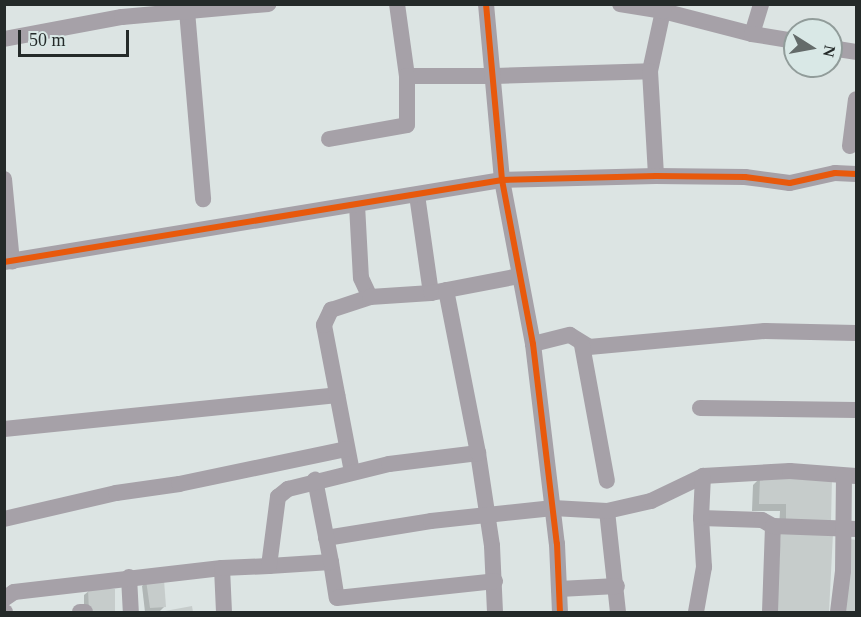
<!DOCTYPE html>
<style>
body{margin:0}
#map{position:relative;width:861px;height:617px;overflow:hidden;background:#dce4e3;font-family:"Times New Roman",serif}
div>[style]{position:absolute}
.shadow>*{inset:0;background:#0003}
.building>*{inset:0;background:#c6cccb}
.minor>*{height:16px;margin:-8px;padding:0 8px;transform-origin:8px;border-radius:8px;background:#a6a1a8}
.cycleway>*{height:6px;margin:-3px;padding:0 3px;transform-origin:3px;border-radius:3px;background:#e8590c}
span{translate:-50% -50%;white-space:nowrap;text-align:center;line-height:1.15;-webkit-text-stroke:4.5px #d9e8e6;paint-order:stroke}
.frame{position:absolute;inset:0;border:6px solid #242a29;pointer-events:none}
.north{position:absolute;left:783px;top:18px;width:60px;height:60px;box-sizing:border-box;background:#d9e8e6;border:2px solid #919c9a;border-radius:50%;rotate:101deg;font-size:16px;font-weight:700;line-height:24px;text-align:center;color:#242a29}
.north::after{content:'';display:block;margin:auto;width:21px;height:27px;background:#646b6a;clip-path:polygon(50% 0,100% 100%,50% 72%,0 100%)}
.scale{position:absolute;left:18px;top:30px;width:111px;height:27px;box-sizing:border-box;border:3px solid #242a29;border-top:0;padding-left:8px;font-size:18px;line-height:21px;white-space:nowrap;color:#242a29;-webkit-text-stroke:4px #d9e8e6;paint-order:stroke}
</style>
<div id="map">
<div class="shadow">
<i style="clip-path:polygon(760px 478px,830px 521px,779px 528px,780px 511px,752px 511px,753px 485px)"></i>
<i style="clip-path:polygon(832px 535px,827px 612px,768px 612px)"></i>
<i style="clip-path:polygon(850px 540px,856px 541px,856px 612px,835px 612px)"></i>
<i style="clip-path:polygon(147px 582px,164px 607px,160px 611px,145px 612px,142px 586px)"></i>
<i style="clip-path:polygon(89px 591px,113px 591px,114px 612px,84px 612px,84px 595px)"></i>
</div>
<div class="building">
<i style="clip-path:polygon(760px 476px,832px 478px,831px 522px,786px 521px,786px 504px,759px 504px)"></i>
<i style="clip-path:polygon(781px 530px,833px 533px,829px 612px,776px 612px)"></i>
<i style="clip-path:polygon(849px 539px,856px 540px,856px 612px,844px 612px)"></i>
<i style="clip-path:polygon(146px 580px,164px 580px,166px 607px,150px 608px)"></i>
<i style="clip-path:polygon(88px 589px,115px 589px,115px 612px,89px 612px)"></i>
<i style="clip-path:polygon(192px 606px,193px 612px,165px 612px,165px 611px)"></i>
</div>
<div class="minor">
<i style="left:397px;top:4px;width:73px;rotate:82.1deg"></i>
<i style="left:407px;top:76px;width:88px"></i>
<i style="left:495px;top:76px;width:155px;rotate:-1.8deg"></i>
<i style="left:650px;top:71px;width:61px;rotate:-77.8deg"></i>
<i style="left:663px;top:11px;width:92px;rotate:14.5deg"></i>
<i style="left:752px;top:34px;width:31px;rotate:-73deg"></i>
<i style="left:486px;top:4px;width:177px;rotate:84.8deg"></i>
<i style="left:502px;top:180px;width:167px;rotate:79.3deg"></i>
<i style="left:533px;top:344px;width:201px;rotate:83.2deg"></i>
<i style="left:557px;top:544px;width:68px;rotate:87.5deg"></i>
<i style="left:620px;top:4px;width:44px;rotate:9.2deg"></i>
<i style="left:187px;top:11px;width:189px;rotate:85.1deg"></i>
<i style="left:752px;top:34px;width:44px;rotate:9.2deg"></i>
<i style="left:4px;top:39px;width:120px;rotate:-10.6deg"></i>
<i style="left:122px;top:17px;width:147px;rotate:-5.1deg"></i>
<i style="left:831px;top:48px;width:25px;rotate:9deg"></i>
<i style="left:650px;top:71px;width:105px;rotate:86.7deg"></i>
<i style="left:329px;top:139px;width:79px;rotate:-10.2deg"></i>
<i style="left:407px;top:125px;width:49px;rotate:-90deg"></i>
<i style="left:850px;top:146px;width:47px;rotate:-82.7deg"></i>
<i style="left:4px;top:179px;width:83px;rotate:84.5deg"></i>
<i style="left:417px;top:195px;width:99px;rotate:81.9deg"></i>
<i style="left:357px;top:205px;width:73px;rotate:86.9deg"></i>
<i style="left:361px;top:278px;width:21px;rotate:65deg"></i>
<i style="left:4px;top:262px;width:505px;rotate:-9.35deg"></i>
<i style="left:502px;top:180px;width:154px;rotate:-1.5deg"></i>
<i style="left:656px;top:176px;width:89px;rotate:0.6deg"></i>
<i style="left:745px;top:177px;width:45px;rotate:7.6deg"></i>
<i style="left:790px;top:183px;width:46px;rotate:-12.5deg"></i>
<i style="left:835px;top:173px;width:21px;rotate:3deg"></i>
<i style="left:533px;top:344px;width:38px;rotate:-14deg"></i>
<i style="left:570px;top:335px;width:22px;rotate:32deg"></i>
<i style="left:589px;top:347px;width:177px;rotate:-5.2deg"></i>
<i style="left:765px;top:331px;width:91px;rotate:1.3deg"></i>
<i style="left:582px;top:345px;width:138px;rotate:79.6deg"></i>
<i style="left:700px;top:408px;width:156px;rotate:0.7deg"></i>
<i style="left:4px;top:429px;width:335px;rotate:-5.8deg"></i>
<i style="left:478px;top:453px;width:94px;rotate:81.4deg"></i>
<i style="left:492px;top:546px;width:66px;rotate:87.4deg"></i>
<i style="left:352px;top:472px;width:150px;rotate:-100.8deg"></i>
<i style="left:324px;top:325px;width:17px;rotate:-65deg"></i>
<i style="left:331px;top:310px;width:41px;rotate:-18.4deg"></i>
<i style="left:370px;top:297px;width:61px;rotate:-3.8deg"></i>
<i style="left:431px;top:293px;width:90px;rotate:-10.9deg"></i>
<i style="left:607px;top:511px;width:102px;rotate:83.8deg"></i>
<i style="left:701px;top:518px;width:61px;rotate:1.9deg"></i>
<i style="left:762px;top:520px;width:13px;rotate:29deg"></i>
<i style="left:773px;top:526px;width:86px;rotate:92deg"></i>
<i style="left:4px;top:519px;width:115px;rotate:-13.1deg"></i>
<i style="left:116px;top:493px;width:64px;rotate:-8.1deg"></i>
<i style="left:179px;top:484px;width:171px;rotate:-11.8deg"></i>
<i style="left:773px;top:526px;width:83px;rotate:2.1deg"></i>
<i style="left:326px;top:538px;width:106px;rotate:-9.2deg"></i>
<i style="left:431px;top:521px;width:123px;rotate:-6.1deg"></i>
<i style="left:553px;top:508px;width:54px;rotate:3.2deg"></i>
<i style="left:607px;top:511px;width:45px;rotate:-12.8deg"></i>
<i style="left:651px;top:501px;width:58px;rotate:-25.7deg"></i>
<i style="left:703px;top:476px;width:87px;rotate:-3.3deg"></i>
<i style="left:790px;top:471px;width:66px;rotate:4.3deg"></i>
<i style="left:331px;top:562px;width:36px;rotate:81deg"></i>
<i style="left:337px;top:598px;width:159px;rotate:-6.1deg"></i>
<i style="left:269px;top:566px;width:62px;rotate:-3.7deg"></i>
<i style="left:331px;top:562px;width:84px;rotate:-101deg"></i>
<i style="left:129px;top:577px;width:35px;rotate:87deg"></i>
<i style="left:559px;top:589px;width:58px;rotate:-3deg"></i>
<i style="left:4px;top:599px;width:12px;rotate:-35deg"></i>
<i style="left:14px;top:592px;width:209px;rotate:-6.6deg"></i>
<i style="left:4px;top:612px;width:1px"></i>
<i style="left:80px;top:612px;width:5px"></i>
<i style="left:224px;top:612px;width:44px;rotate:-92.6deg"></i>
<i style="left:222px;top:568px;width:47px;rotate:-2.4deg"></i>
<i style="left:269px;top:566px;width:70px;rotate:-82.6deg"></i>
<i style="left:278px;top:497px;width:13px;rotate:-39deg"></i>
<i style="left:288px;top:489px;width:104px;rotate:-13.9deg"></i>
<i style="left:389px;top:464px;width:90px;rotate:-7deg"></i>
<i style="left:478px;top:453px;width:166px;rotate:-101.1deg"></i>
<i style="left:696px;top:612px;width:46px;rotate:-79.9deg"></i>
<i style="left:704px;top:567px;width:49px;rotate:-93.5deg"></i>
<i style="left:701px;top:518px;width:42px;rotate:-87.3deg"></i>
<i style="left:838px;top:612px;width:41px;rotate:-83deg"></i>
<i style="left:843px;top:571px;width:95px;rotate:-89.4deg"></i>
</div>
<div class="cycleway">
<i style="left:486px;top:4px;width:177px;rotate:84.8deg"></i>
<i style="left:502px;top:180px;width:167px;rotate:79.3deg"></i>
<i style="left:533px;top:344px;width:201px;rotate:83.2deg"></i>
<i style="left:557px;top:544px;width:68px;rotate:87.5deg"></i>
<i style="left:4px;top:262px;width:505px;rotate:-9.35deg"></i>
<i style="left:502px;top:180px;width:154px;rotate:-1.5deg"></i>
<i style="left:656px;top:176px;width:89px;rotate:0.6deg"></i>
<i style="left:745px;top:177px;width:45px;rotate:7.6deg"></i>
<i style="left:790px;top:183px;width:46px;rotate:-12.5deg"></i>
<i style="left:835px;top:173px;width:21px;rotate:3deg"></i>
</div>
<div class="frame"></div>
<div class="north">N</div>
<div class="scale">50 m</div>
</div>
